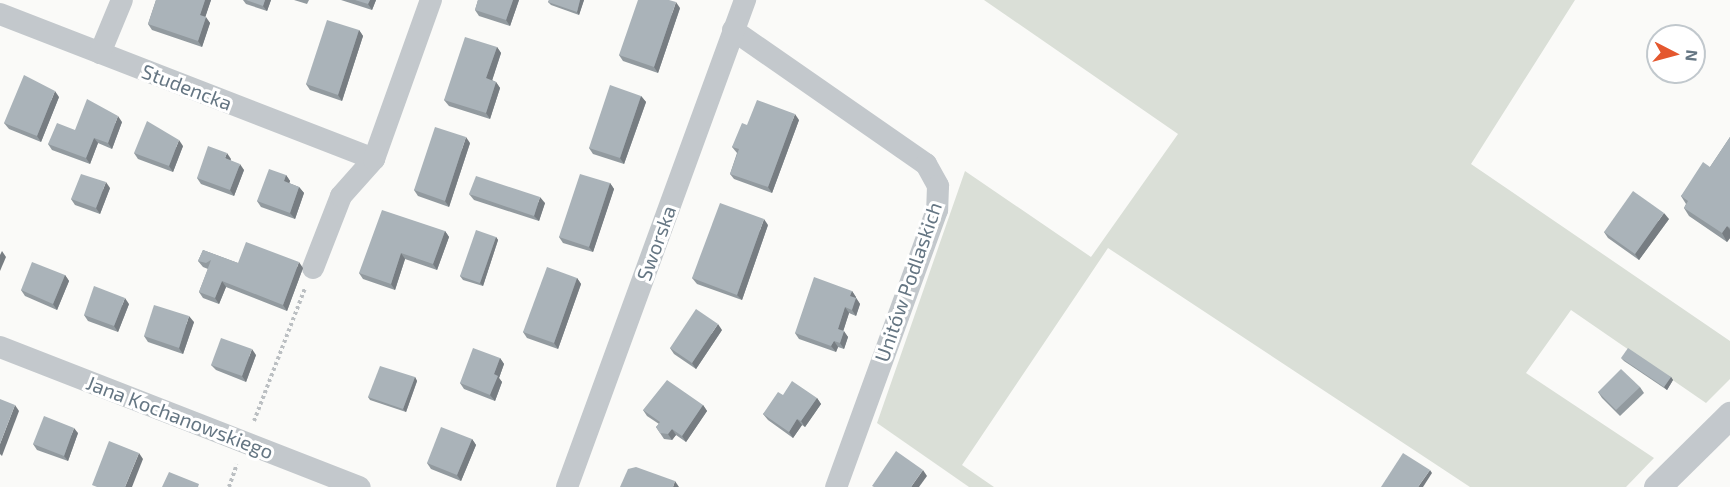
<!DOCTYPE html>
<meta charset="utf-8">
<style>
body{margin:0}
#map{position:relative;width:1730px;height:487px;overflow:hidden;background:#fafaf8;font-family:"Exo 2",sans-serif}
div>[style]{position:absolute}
.green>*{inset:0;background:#dadfd7}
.path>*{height:4px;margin-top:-2px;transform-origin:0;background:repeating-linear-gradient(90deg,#bbbfc2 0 3px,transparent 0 6px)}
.minor>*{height:22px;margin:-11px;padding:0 11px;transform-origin:11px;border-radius:11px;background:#c3c8cc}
.tertiary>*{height:27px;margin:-13.5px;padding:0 13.5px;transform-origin:13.5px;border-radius:13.5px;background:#c3c8cc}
.wall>*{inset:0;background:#929a9f}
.shaded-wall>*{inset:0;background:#777d82}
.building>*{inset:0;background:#aab3b9}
span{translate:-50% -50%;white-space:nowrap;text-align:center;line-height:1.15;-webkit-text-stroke:6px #fff;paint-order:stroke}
.street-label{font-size:20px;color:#657683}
.north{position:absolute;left:1646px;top:24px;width:60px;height:60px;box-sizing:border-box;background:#fff;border:2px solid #c1c8cd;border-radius:50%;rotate:96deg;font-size:16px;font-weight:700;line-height:24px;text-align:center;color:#657683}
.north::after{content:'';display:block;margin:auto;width:21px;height:27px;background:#e4572e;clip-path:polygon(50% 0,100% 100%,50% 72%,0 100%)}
</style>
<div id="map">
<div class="green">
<i style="clip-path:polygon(984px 0,1575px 0,1471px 164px,1730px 341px,1730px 379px,1706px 403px,1571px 310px,1526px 373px,1654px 458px,1626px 487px,1470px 487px,1108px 248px,962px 465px,994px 487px,969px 487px,877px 423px,965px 171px,1091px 257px,1178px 134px)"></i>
</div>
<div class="path">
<i style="left:254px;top:421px;width:142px;rotate:-69deg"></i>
<i style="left:229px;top:487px;width:24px;rotate:-71deg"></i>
</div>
<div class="minor">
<i style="left:0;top:14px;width:401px;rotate:21.2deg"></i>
<i style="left:733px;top:30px;width:235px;rotate:34.8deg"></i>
<i style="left:926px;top:164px;width:25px;rotate:61deg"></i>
<i style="left:938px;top:186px;width:24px;rotate:92deg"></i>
<i style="left:937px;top:210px;width:295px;rotate:110deg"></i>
<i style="left:100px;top:53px;width:57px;rotate:-67.5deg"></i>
<i style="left:313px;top:268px;width:77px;rotate:-68.7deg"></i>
<i style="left:341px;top:196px;width:50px;rotate:-48.3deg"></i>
<i style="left:374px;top:159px;width:169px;rotate:-70.3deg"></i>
<i style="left:0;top:347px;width:386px;rotate:21.3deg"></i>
<i style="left:567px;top:487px;width:519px;rotate:-69.92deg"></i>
</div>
<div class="tertiary">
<i style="left:1657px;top:487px;width:103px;rotate:-44.6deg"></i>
</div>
<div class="wall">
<i style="clip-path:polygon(156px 0,211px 0,205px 17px,210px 23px,202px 47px,152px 30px,148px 24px)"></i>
<i style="clip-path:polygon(243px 0,271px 0,267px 11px,246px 4px)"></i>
<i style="clip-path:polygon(294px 0,309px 0,307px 4px)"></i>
<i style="clip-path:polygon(341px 0,376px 0,372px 10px)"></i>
<i style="clip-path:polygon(478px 0,519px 0,510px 26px,479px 16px,475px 10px)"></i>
<i style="clip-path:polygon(549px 0,584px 0,579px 15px,551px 5px,548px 2px)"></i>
<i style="clip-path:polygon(680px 8px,658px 73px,623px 61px,619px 55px)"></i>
<i style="clip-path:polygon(359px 30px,363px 36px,342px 101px,310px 90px,306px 84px)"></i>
<i style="clip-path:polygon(497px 47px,501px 53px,492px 80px,496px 82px,500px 88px,490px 119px,449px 106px,444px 100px)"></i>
<i style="clip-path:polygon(641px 96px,646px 102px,624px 164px,593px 154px,589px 148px)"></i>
<i style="clip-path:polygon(59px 97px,41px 142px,9px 129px,4px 123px)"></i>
<i style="clip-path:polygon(799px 120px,772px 193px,734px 179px,730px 174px,737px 153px,732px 147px,747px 125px)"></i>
<i style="clip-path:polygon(122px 122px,112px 149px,98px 143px,90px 164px,52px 150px,48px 144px,75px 130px)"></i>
<i style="clip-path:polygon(1730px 137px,1730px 238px,1727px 242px,1689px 216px,1684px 208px,1686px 204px,1681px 196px,1710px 167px)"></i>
<i style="clip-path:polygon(470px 143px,449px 207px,418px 196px,414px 190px)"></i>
<i style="clip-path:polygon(183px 146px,173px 172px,138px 159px,134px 153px)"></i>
<i style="clip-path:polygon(231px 159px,230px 160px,244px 170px,234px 196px,201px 184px,197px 178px)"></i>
<i style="clip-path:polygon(286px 175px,290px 181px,289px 183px,299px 187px,304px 193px,295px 219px,261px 207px,257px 201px)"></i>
<i style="clip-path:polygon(610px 183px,614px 189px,593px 252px,563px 243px,559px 237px)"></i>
<i style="clip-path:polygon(110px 188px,100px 214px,75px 205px,71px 199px)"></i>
<i style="clip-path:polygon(469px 194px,545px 203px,539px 221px,474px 200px)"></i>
<i style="clip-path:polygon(1669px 219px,1639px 260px,1608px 238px,1604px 232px)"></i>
<i style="clip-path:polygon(768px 225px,742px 300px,697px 284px,692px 278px)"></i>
<i style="clip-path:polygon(445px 231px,449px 237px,437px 270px,405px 259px,395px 290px,363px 279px,359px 273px)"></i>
<i style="clip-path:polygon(496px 237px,498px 240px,483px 286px,463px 280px,460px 276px)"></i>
<i style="clip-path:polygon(203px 250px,238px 263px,303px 268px,287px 311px,226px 287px,219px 304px,203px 298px,199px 292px,208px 269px,203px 267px,198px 261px)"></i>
<i style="clip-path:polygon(65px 275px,69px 281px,57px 310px,25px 296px,21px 290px)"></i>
<i style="clip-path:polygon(577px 278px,581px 284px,558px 349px,527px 338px,523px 332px)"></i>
<i style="clip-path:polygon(852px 291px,860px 304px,856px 316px,849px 313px,843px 331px,848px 337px,844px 349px,838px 347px,836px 352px,799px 339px,795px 333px)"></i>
<i style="clip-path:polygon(129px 304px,118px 332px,88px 321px,84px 315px)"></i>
<i style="clip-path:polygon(194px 322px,183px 354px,148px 342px,144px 336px)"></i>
<i style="clip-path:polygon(722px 330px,696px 369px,674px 354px,670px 348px)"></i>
<i style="clip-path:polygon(256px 355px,246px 382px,216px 370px,211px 365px)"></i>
<i style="clip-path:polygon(500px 358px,504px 364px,499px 378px,502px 382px,495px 401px,464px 389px,460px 383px)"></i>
<i style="clip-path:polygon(1621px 358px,1671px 377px,1673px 380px,1667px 390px,1624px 361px)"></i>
<i style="clip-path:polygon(415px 377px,417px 381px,406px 412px,370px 400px,368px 397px)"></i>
<i style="clip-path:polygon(1640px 387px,1644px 393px,1620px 416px,1602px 398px,1598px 392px)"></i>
<i style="clip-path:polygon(783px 395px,817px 398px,821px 404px,805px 427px,802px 425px,793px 438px,768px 420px,763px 414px)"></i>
<i style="clip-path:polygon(703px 405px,707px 411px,686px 442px,676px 435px,672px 440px,664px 439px,656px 427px,659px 424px,647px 416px,643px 410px)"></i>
<i style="clip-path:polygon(78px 433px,68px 461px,37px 450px,33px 444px)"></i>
<i style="clip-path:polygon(472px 439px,476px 445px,461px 481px,431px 469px,427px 463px)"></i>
</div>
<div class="shaded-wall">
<i style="clip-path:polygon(205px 0,211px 0,204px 21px,200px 15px)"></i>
<i style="clip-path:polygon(265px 0,271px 0,267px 11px,263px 6px)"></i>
<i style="clip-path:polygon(370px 0,376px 0,372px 10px,368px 4px)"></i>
<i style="clip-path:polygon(513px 0,519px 0,510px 26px,506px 20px)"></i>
<i style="clip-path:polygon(580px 0,584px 0,579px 15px,577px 12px)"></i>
<i style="clip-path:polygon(676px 2px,680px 8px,658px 73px,654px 67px)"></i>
<i style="clip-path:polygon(206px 17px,210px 23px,202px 47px,198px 41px)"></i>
<i style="clip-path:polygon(359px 30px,363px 36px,342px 101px,338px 95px)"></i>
<i style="clip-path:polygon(497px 47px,501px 53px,491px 84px,486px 78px)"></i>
<i style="clip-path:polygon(496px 82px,500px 88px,490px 119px,486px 113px)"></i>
<i style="clip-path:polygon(55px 91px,59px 97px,41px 142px,37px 136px)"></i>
<i style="clip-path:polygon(641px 96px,646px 102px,624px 164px,620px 158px)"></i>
<i style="clip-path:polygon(795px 114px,799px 120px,772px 193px,768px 187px)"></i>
<i style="clip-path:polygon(118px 116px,122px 122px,112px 149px,108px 143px)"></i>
<i style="clip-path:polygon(466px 137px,470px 143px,449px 207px,445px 201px)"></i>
<i style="clip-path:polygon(94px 138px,98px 143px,90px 164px,86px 158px)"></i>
<i style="clip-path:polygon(179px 140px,183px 146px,173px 172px,169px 166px)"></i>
<i style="clip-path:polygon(227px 153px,231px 159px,229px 164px,225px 158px)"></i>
<i style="clip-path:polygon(240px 164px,244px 170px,234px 196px,230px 190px)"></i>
<i style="clip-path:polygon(286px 175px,290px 181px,288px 187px,284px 181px)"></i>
<i style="clip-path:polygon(106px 182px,110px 188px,100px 214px,96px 208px)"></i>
<i style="clip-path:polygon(610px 183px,614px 189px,593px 252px,589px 247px)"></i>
<i style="clip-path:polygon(299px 187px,304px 193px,295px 219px,290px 213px)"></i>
<i style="clip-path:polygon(540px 197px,545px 203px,539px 221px,534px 216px)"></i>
<i style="clip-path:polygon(1664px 213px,1669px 219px,1639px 260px,1635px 254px)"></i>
<i style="clip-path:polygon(764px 219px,768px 225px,742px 300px,737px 295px)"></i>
<i style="clip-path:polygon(1727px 226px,1730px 230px,1730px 238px,1727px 242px,1722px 233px)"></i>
<i style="clip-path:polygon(445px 231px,449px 237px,437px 270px,433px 264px)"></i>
<i style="clip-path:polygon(496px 237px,498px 240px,483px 286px,480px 283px)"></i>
<i style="clip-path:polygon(2px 251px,6px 257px,0 271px,0 255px)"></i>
<i style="clip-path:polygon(401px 253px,405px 259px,395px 290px,391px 284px)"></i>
<i style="clip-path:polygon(299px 262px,303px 268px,287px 311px,283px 305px)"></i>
<i style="clip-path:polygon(65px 275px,69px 281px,57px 310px,53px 304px)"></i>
<i style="clip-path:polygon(577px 278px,581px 284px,558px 349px,554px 343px)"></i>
<i style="clip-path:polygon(222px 281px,226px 287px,219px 304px,215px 298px)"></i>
<i style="clip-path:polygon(852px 291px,856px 297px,855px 301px,856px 298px,860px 304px,856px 316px,852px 310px,850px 296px)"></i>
<i style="clip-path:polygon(125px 298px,129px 304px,118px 332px,114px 326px)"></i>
<i style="clip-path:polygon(845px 307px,849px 313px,842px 335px,838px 329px)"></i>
<i style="clip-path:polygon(189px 316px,194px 322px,183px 354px,179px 348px)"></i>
<i style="clip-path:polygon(718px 324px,722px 330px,696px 369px,692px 363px)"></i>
<i style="clip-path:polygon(844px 331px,848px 337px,844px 349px,840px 343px)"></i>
<i style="clip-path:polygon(834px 341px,838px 347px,836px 352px,831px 346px)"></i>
<i style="clip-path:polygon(252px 349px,256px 355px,246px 382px,242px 376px)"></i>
<i style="clip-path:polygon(500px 358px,504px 364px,499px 378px,502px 382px,495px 401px,490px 395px,494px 374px)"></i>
<i style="clip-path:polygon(415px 377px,417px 381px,406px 412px,403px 409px)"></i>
<i style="clip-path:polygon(1671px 377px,1673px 380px,1667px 390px,1664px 387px)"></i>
<i style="clip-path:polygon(817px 398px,821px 404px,805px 427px,801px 421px)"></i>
<i style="clip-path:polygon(15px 405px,19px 411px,2px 456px,0 454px,0 444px)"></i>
<i style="clip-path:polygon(703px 405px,707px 411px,686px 442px,682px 436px)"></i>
<i style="clip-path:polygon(797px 419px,802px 425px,793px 438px,789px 432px)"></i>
<i style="clip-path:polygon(74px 428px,78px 433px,68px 461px,64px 456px)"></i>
<i style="clip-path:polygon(672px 429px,676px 435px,672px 440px,668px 434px)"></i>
<i style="clip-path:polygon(472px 439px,476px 445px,461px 481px,457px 475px)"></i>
<i style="clip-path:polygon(139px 453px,143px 459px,132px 487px,125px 487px)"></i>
<i style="clip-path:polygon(923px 470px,927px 476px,919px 487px,911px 487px)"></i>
<i style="clip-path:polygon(1430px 470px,1432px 473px,1423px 487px,1418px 487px)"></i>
<i style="clip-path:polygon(675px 481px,679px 487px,673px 487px)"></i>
</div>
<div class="building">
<i style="clip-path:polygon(156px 0,205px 0,200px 15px,206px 17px,198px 41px,148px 24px)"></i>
<i style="clip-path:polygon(246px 0,265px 0,263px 6px)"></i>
<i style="clip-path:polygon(355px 0,370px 0,368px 4px)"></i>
<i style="clip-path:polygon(478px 0,513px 0,506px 20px,475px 10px)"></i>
<i style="clip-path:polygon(549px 0,580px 0,577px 12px,548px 2px)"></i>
<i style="clip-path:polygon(638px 0,669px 0,676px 2px,654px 67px,619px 55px)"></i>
<i style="clip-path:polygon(327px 20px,359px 30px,338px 95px,306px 84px)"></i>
<i style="clip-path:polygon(465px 37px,497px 47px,486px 78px,496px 82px,486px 113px,444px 100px)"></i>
<i style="clip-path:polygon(24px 75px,55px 91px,37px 136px,4px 123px)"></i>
<i style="clip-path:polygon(610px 85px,641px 96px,620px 158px,589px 148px)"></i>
<i style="clip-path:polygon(87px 99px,118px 116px,108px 143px,94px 138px,86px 158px,48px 144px,57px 123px,75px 130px)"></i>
<i style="clip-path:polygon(757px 100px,795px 114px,768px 187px,730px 174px,739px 149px,732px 147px,742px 123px,747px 125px)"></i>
<i style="clip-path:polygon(147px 121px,179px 140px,169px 166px,134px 153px)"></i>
<i style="clip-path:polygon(435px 127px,466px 137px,445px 201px,414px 190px)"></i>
<i style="clip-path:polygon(1730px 137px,1730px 228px,1727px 226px,1722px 233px,1684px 208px,1688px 201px,1681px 196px,1703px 162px,1710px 167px)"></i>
<i style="clip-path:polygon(208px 146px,227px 153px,225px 158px,240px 164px,230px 190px,197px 178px)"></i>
<i style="clip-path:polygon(269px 169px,286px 175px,284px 181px,299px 187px,290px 213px,257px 201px)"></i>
<i style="clip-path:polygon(81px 174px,106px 182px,96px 208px,71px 199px)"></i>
<i style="clip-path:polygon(580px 174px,610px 183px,589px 247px,559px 237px)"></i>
<i style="clip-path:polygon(476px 176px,540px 197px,534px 216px,469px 194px)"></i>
<i style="clip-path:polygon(1633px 191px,1664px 213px,1635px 254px,1604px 232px)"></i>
<i style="clip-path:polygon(720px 203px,764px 219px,737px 295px,692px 278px)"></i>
<i style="clip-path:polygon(382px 210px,445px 231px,433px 264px,401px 253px,391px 284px,359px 273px)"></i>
<i style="clip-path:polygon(476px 230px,496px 237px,480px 283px,460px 276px)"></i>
<i style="clip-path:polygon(246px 242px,299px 262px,283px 305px,222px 281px,215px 298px,199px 292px,211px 260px,206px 263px,198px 261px,203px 250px,238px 263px)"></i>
<i style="clip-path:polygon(32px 262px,65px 275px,53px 304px,21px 290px)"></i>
<i style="clip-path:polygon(547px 267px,577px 278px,554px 343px,523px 332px)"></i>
<i style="clip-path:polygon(814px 277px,852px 291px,850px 296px,856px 298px,852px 310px,845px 307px,838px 329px,844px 331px,840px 343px,834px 341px,831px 346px,795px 333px)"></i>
<i style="clip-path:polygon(94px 286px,125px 298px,114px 326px,84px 315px)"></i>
<i style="clip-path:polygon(154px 305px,189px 316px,179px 348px,144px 336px)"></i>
<i style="clip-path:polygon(696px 309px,718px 324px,692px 363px,670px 348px)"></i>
<i style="clip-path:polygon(221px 338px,252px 349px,242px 376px,211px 365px)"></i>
<i style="clip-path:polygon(473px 348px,500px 358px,494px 374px,498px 376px,490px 395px,460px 383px)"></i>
<i style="clip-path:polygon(1628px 348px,1671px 377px,1664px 387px,1621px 358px)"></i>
<i style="clip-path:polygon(380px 366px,415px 377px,403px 409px,368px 397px)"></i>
<i style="clip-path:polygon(1621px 369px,1640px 387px,1616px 410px,1598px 392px)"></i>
<i style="clip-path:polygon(667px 380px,703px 405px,682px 436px,672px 429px,668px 434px,660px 433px,656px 427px,660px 422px,643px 410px)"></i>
<i style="clip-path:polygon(792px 381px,817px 398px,801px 421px,797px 419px,789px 432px,763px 414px,778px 392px,783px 395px)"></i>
<i style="clip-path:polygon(0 399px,15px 405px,0 444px)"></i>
<i style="clip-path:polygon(44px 416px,74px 428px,64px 456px,33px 444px)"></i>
<i style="clip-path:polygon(441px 427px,472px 439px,457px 475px,427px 463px)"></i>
<i style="clip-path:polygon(109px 441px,139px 453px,125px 487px,97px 487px,92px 485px)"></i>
<i style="clip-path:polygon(896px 451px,923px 470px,911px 487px,874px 487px,872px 486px)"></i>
<i style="clip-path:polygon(1403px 453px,1430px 470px,1418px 487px,1381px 487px)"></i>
<i style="clip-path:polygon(636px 467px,675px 481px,673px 487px,620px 487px,628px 469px)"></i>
<i style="clip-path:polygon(169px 472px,199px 484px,198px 487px,162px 487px)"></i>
</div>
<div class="street-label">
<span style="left:187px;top:87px;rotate:21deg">Studencka</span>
<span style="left:656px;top:243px;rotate:-70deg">Sworska</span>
<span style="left:908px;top:282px;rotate:-71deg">Unitów Podlaskich</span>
<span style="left:180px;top:417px;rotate:21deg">Jana Kochanowskiego</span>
</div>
<div class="north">N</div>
</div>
